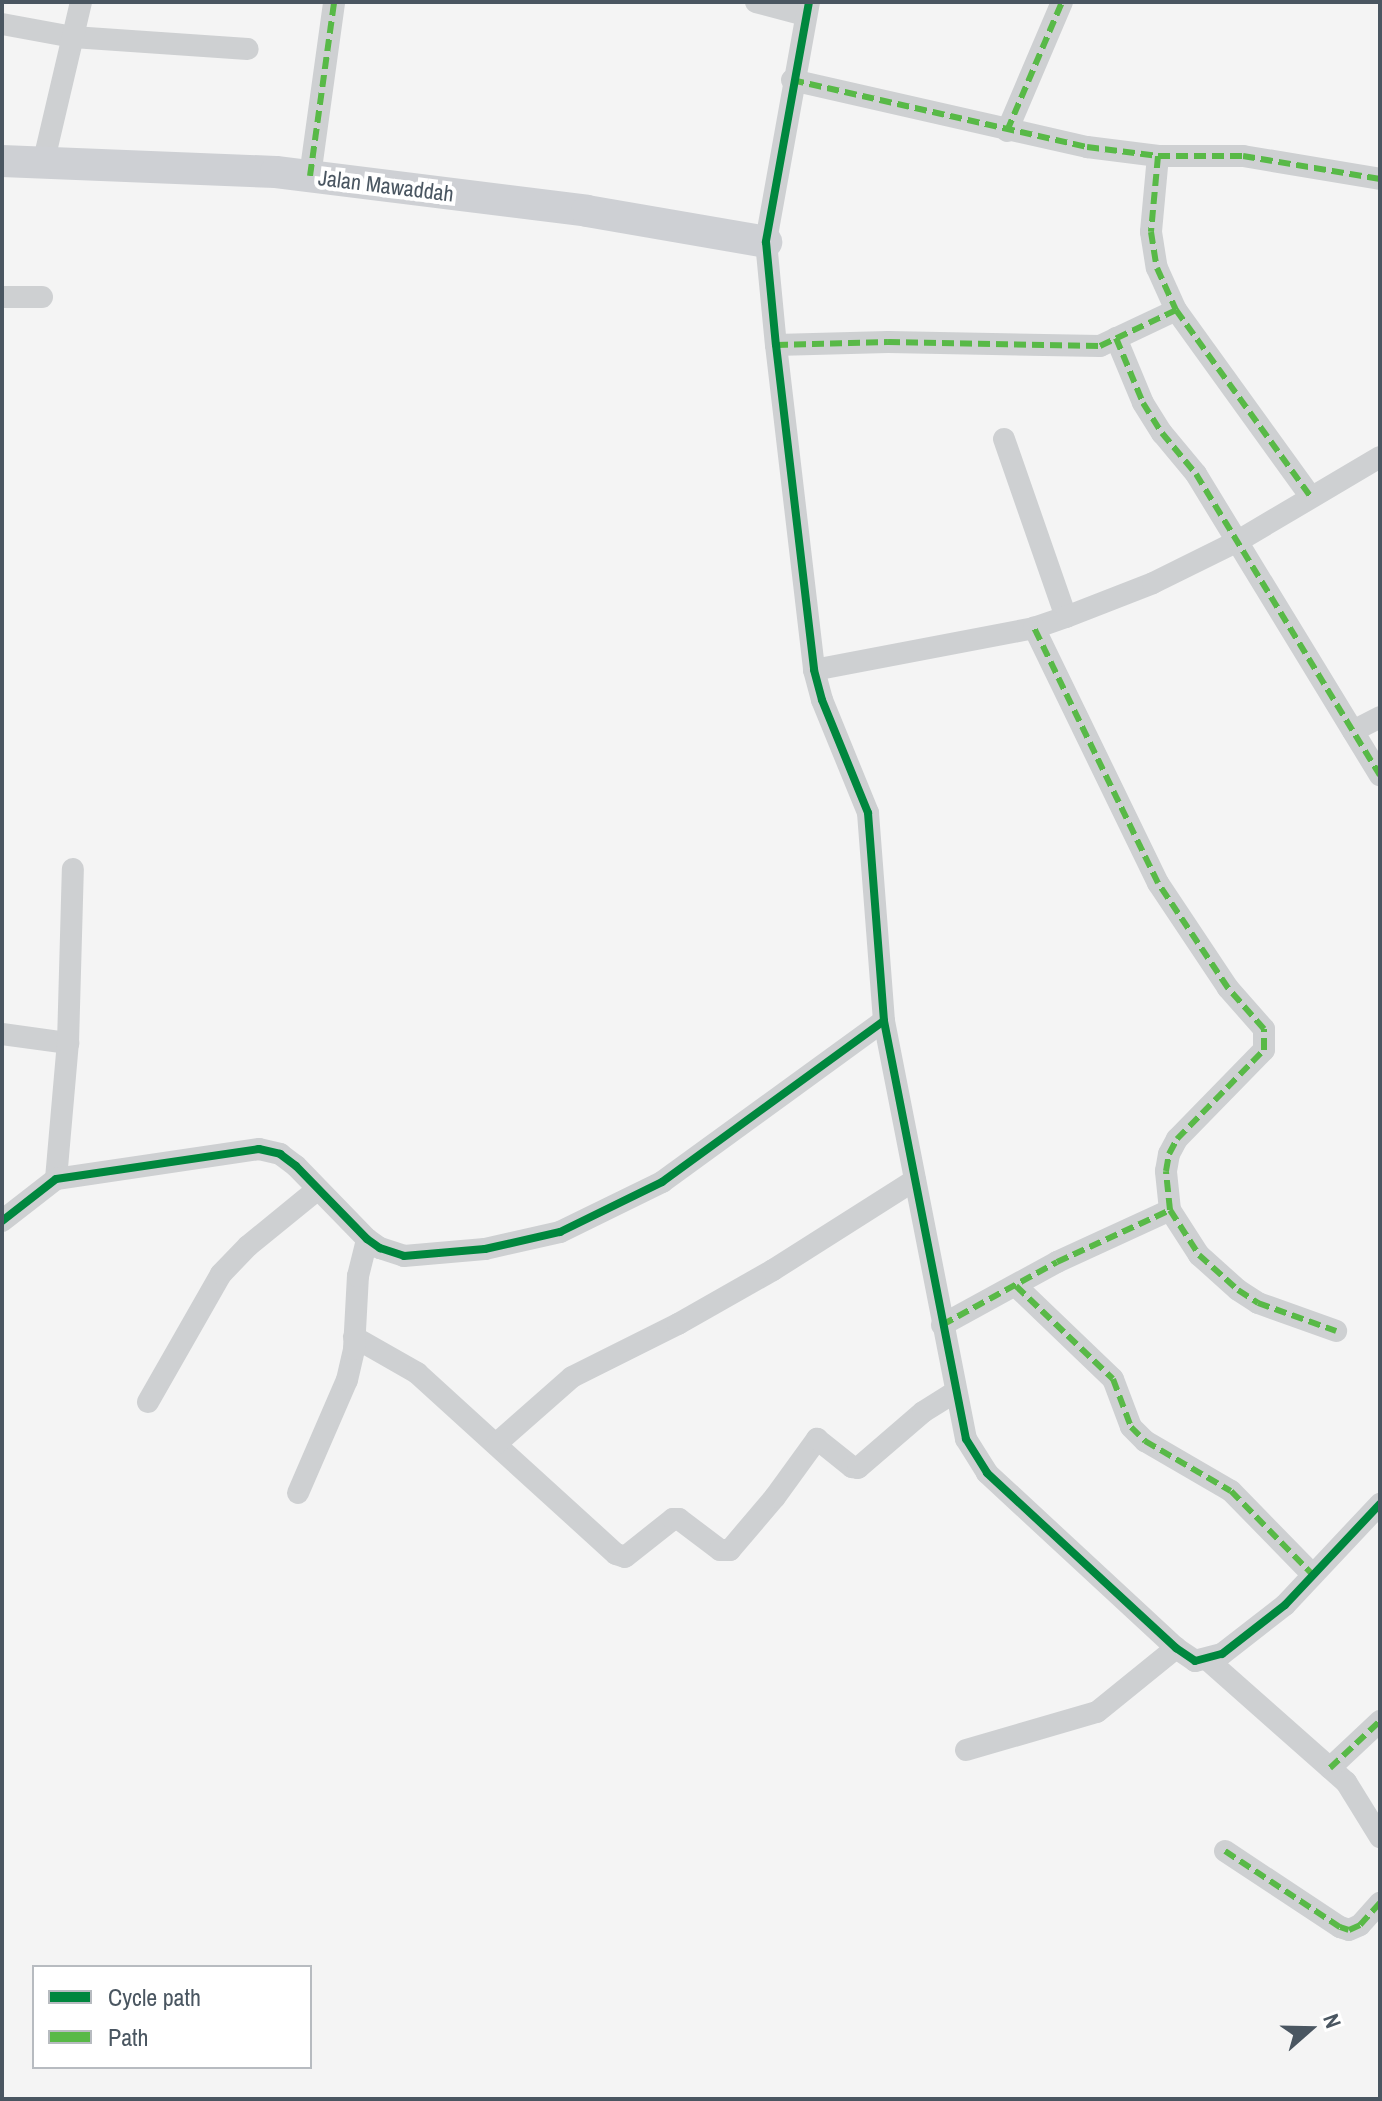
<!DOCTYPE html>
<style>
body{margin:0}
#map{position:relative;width:1382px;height:2101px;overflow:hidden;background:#f4f4f4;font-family:"Archivo Narrow",sans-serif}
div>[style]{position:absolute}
.street>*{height:22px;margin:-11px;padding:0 11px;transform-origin:11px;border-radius:11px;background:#ced0d2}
.secondary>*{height:32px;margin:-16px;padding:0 16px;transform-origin:16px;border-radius:16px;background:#ced0d4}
.quiet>*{height:6px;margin-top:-3px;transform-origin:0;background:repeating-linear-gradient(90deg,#58b947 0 12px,transparent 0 18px)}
.cycleway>*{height:8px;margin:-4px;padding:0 4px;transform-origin:4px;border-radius:4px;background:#00873e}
span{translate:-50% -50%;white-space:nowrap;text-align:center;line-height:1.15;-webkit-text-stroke:8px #fff;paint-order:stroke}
.street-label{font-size:22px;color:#4a5661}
.frame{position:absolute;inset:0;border:4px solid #4a5661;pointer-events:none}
.legend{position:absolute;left:32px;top:1965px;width:280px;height:104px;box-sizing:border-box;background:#fff;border:2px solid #b7bbc0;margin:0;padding:10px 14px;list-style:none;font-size:24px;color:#4a5661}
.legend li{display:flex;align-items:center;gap:16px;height:40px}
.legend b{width:40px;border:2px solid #b7bbc0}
.north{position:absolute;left:1270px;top:1989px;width:80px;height:80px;-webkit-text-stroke:6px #fff;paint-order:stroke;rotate:70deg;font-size:22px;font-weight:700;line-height:32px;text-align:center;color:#4a5661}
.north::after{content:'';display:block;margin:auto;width:28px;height:36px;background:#4a5661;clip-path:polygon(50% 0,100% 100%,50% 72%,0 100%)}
</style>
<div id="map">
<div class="street">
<i style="left:756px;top:2px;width:51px;rotate:14.9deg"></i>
<i style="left:809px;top:2px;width:244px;rotate:100.2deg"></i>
<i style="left:766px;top:242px;width:103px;rotate:84.5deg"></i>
<i style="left:776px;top:345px;width:327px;rotate:83.3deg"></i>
<i style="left:814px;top:670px;width:31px;rotate:75deg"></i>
<i style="left:822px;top:700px;width:122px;rotate:67.8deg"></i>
<i style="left:868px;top:813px;width:209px;rotate:85.6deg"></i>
<i style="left:884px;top:1021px;width:426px;rotate:78.9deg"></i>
<i style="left:966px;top:1439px;width:40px;rotate:58deg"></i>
<i style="left:987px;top:1473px;width:258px;rotate:42.8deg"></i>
<i style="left:1176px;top:1648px;width:23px;rotate:34deg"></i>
<i style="left:1195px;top:1661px;width:28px;rotate:-15deg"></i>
<i style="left:1222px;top:1654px;width:80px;rotate:-37.9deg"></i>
<i style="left:1285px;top:1605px;width:139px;rotate:-46.8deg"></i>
<i style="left:2px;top:24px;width:72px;rotate:10.4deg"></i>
<i style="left:73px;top:37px;width:175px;rotate:3.9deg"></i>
<i style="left:792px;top:80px;width:303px;rotate:12.8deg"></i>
<i style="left:1087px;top:147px;width:72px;rotate:7.2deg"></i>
<i style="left:1158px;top:156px;width:85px"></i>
<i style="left:1243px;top:156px;width:139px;rotate:9.5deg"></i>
<i style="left:1007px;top:131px;width:140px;rotate:-66.9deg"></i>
<i style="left:1158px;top:156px;width:76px;rotate:95.3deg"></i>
<i style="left:1151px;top:232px;width:36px;rotate:81deg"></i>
<i style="left:1157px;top:268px;width:46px;rotate:65.7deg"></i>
<i style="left:1176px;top:310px;width:229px;rotate:54.2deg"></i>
<i style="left:43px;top:164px;width:166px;rotate:-76.8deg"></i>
<i style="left:310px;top:176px;width:176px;rotate:-82.1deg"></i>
<i style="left:2px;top:297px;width:40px"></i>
<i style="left:1116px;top:338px;width:70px;rotate:67.4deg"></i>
<i style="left:1143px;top:403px;width:36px;rotate:58deg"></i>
<i style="left:1162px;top:433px;width:53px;rotate:50.3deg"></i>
<i style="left:1196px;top:474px;width:353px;rotate:58.6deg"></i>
<i style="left:776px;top:345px;width:112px;rotate:-1.5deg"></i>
<i style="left:888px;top:342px;width:212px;rotate:1.1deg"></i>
<i style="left:1100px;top:346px;width:84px;rotate:-25.3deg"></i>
<i style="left:1004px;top:439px;width:188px;rotate:70.8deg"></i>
<i style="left:814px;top:670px;width:224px;rotate:-10.8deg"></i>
<i style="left:1034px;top:628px;width:34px;rotate:-19deg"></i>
<i style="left:1066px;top:617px;width:93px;rotate:-21.3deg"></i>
<i style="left:1153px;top:583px;width:95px;rotate:-26.3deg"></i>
<i style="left:1238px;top:541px;width:165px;rotate:-30.6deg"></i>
<i style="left:1353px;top:731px;width:30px;rotate:-27deg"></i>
<i style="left:2px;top:1034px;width:67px;rotate:7.8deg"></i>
<i style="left:56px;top:1179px;width:137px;rotate:-85deg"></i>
<i style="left:68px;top:1043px;width:174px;rotate:-88.4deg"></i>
<i style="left:1170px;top:1210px;width:54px;rotate:57.2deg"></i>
<i style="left:1199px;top:1255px;width:52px;rotate:41.9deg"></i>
<i style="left:1238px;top:1290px;width:24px;rotate:33deg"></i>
<i style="left:1258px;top:1303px;width:83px;rotate:19.7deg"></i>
<i style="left:2px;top:1221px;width:68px;rotate:-37.9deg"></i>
<i style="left:56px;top:1179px;width:205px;rotate:-8.4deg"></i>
<i style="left:259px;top:1149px;width:22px;rotate:13deg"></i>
<i style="left:280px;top:1154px;width:20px;rotate:37deg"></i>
<i style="left:296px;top:1166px;width:102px;rotate:45.8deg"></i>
<i style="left:367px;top:1239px;width:16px;rotate:35deg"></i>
<i style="left:380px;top:1248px;width:25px;rotate:18deg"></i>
<i style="left:404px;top:1256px;width:81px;rotate:-4.9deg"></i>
<i style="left:485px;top:1249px;width:77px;rotate:-12.8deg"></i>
<i style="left:560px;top:1232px;width:114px;rotate:-26.1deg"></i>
<i style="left:662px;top:1182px;width:274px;rotate:-36deg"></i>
<i style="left:1016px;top:1286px;width:134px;rotate:43.8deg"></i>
<i style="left:1113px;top:1379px;width:51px;rotate:69.4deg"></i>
<i style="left:1131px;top:1427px;width:20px;rotate:45deg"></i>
<i style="left:1145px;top:1441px;width:99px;rotate:30.2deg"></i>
<i style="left:1231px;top:1491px;width:117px;rotate:45.7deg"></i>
<i style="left:942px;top:1325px;width:131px;rotate:-28.7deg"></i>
<i style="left:1057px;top:1262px;width:124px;rotate:-24.7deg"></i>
<i style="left:1170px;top:1210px;width:39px;rotate:-96deg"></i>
<i style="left:1166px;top:1171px;width:17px;rotate:-80deg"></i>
<i style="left:1169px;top:1154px;width:17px;rotate:-62deg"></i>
<i style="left:1177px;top:1139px;width:124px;rotate:-45.7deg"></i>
<i style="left:1264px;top:1050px;width:21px;rotate:-90deg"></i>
<i style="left:1264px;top:1029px;width:55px;rotate:-131.3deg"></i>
<i style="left:1228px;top:988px;width:126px;rotate:-123.7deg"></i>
<i style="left:1158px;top:883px;width:284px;rotate:-115.9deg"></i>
<i style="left:354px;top:1337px;width:73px;rotate:29.7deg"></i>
<i style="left:417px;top:1373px;width:269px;rotate:42.3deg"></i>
<i style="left:616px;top:1554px;width:9px;rotate:18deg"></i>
<i style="left:625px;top:1557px;width:61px;rotate:-38.4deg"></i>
<i style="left:673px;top:1519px;width:6px"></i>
<i style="left:679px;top:1519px;width:51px;rotate:37.1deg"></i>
<i style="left:720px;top:1550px;width:10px"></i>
<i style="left:730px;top:1550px;width:70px;rotate:-49.7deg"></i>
<i style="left:775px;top:1497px;width:72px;rotate:-54.1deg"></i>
<i style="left:817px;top:1439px;width:45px;rotate:38.7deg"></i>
<i style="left:852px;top:1467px;width:6px;rotate:9deg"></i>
<i style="left:858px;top:1468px;width:86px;rotate:-40.7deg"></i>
<i style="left:923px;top:1412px;width:38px;rotate:-32deg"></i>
<i style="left:148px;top:1402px;width:147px;rotate:-60.3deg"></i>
<i style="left:221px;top:1274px;width:39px;rotate:-46deg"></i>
<i style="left:248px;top:1246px;width:90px;rotate:-39.2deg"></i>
<i style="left:496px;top:1444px;width:101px;rotate:-41.4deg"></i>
<i style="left:572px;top:1377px;width:119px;rotate:-26.6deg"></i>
<i style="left:678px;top:1324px;width:109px;rotate:-29.6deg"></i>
<i style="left:773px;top:1270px;width:168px;rotate:-32.4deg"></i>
<i style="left:298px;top:1493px;width:123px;rotate:-66.6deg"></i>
<i style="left:347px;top:1380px;width:32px;rotate:-77deg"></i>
<i style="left:354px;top:1349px;width:73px;rotate:-86.9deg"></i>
<i style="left:358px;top:1276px;width:38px;rotate:-76deg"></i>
<i style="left:1209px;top:1661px;width:183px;rotate:41.5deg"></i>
<i style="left:1346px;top:1782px;width:65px;rotate:58.3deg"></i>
<i style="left:966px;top:1750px;width:136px;rotate:-16.2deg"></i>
<i style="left:1097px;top:1712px;width:102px;rotate:-39deg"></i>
<i style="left:1330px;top:1768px;width:69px;rotate:-43.2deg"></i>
<i style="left:1225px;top:1851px;width:138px;rotate:33.5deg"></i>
<i style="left:1340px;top:1927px;width:9px;rotate:18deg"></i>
<i style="left:1349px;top:1930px;width:12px;rotate:-24deg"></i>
<i style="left:1360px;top:1925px;width:30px;rotate:-48deg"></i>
</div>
<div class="secondary">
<i style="left:2px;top:161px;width:274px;rotate:2.3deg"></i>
<i style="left:276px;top:172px;width:313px;rotate:7.1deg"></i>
<i style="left:587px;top:211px;width:182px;rotate:9.8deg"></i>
</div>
<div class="quiet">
<i style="left:792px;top:80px;width:303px;rotate:12.8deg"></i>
<i style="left:1087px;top:147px;width:72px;rotate:7.2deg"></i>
<i style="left:1158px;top:156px;width:85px"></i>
<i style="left:1243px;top:156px;width:139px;rotate:9.5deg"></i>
<i style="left:1007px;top:131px;width:140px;rotate:-66.9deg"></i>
<i style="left:1158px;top:156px;width:76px;rotate:95.3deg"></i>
<i style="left:1151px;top:232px;width:36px;rotate:81deg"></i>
<i style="left:1157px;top:268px;width:46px;rotate:65.7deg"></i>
<i style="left:1176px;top:310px;width:229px;rotate:54.2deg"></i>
<i style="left:310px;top:176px;width:176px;rotate:-82.1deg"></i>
<i style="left:1116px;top:338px;width:70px;rotate:67.4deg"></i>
<i style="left:1143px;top:403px;width:36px;rotate:58deg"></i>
<i style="left:1162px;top:433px;width:53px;rotate:50.3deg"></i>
<i style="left:1196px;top:474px;width:353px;rotate:58.6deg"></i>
<i style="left:776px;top:345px;width:112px;rotate:-1.5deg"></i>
<i style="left:888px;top:342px;width:212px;rotate:1.1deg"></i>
<i style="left:1100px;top:346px;width:84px;rotate:-25.3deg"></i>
<i style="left:1170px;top:1210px;width:54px;rotate:57.2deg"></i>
<i style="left:1199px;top:1255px;width:52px;rotate:41.9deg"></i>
<i style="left:1238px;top:1290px;width:24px;rotate:33deg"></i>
<i style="left:1258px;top:1303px;width:83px;rotate:19.7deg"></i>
<i style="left:1016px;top:1286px;width:134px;rotate:43.8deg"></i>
<i style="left:1113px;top:1379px;width:51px;rotate:69.4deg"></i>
<i style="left:1131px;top:1427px;width:20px;rotate:45deg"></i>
<i style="left:1145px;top:1441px;width:99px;rotate:30.2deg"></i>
<i style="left:1231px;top:1491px;width:117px;rotate:45.7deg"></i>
<i style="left:942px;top:1325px;width:131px;rotate:-28.7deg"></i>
<i style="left:1057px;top:1262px;width:124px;rotate:-24.7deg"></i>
<i style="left:1170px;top:1210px;width:39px;rotate:-96deg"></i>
<i style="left:1166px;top:1171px;width:17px;rotate:-80deg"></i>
<i style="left:1169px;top:1154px;width:17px;rotate:-62deg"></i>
<i style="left:1177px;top:1139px;width:124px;rotate:-45.7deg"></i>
<i style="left:1264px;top:1050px;width:21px;rotate:-90deg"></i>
<i style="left:1264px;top:1029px;width:55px;rotate:-131.3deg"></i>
<i style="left:1228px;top:988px;width:126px;rotate:-123.7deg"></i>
<i style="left:1158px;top:883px;width:284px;rotate:-115.9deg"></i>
<i style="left:1330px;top:1768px;width:69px;rotate:-43.2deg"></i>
<i style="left:1225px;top:1851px;width:138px;rotate:33.5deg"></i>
<i style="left:1340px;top:1927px;width:9px;rotate:18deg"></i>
<i style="left:1349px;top:1930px;width:12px;rotate:-24deg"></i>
<i style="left:1360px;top:1925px;width:30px;rotate:-48deg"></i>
</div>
<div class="cycleway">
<i style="left:809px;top:2px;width:244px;rotate:100.2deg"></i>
<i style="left:766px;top:242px;width:103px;rotate:84.5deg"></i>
<i style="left:776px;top:345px;width:327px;rotate:83.3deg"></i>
<i style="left:814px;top:670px;width:31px;rotate:75deg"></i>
<i style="left:822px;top:700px;width:122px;rotate:67.8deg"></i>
<i style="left:868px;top:813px;width:209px;rotate:85.6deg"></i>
<i style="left:884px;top:1021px;width:426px;rotate:78.9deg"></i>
<i style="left:966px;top:1439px;width:40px;rotate:58deg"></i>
<i style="left:987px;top:1473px;width:258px;rotate:42.8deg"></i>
<i style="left:1176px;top:1648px;width:23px;rotate:34deg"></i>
<i style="left:1195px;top:1661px;width:28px;rotate:-15deg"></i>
<i style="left:1222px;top:1654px;width:80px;rotate:-37.9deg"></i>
<i style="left:1285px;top:1605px;width:139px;rotate:-46.8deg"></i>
<i style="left:2px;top:1221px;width:68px;rotate:-37.9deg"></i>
<i style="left:56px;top:1179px;width:205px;rotate:-8.4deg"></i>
<i style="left:259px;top:1149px;width:22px;rotate:13deg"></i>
<i style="left:280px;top:1154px;width:20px;rotate:37deg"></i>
<i style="left:296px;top:1166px;width:102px;rotate:45.8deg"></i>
<i style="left:367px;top:1239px;width:16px;rotate:35deg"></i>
<i style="left:380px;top:1248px;width:25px;rotate:18deg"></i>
<i style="left:404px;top:1256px;width:81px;rotate:-4.9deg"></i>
<i style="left:485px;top:1249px;width:77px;rotate:-12.8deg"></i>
<i style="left:560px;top:1232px;width:114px;rotate:-26.1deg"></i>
<i style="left:662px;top:1182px;width:274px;rotate:-36deg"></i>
</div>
<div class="street-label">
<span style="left:386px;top:186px;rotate:7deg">Jalan Mawaddah</span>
</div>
<div class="frame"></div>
<ul class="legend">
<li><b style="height:10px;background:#00873e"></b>Cycle path</li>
<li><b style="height:10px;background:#58b947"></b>Path</li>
</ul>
<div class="north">N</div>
</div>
